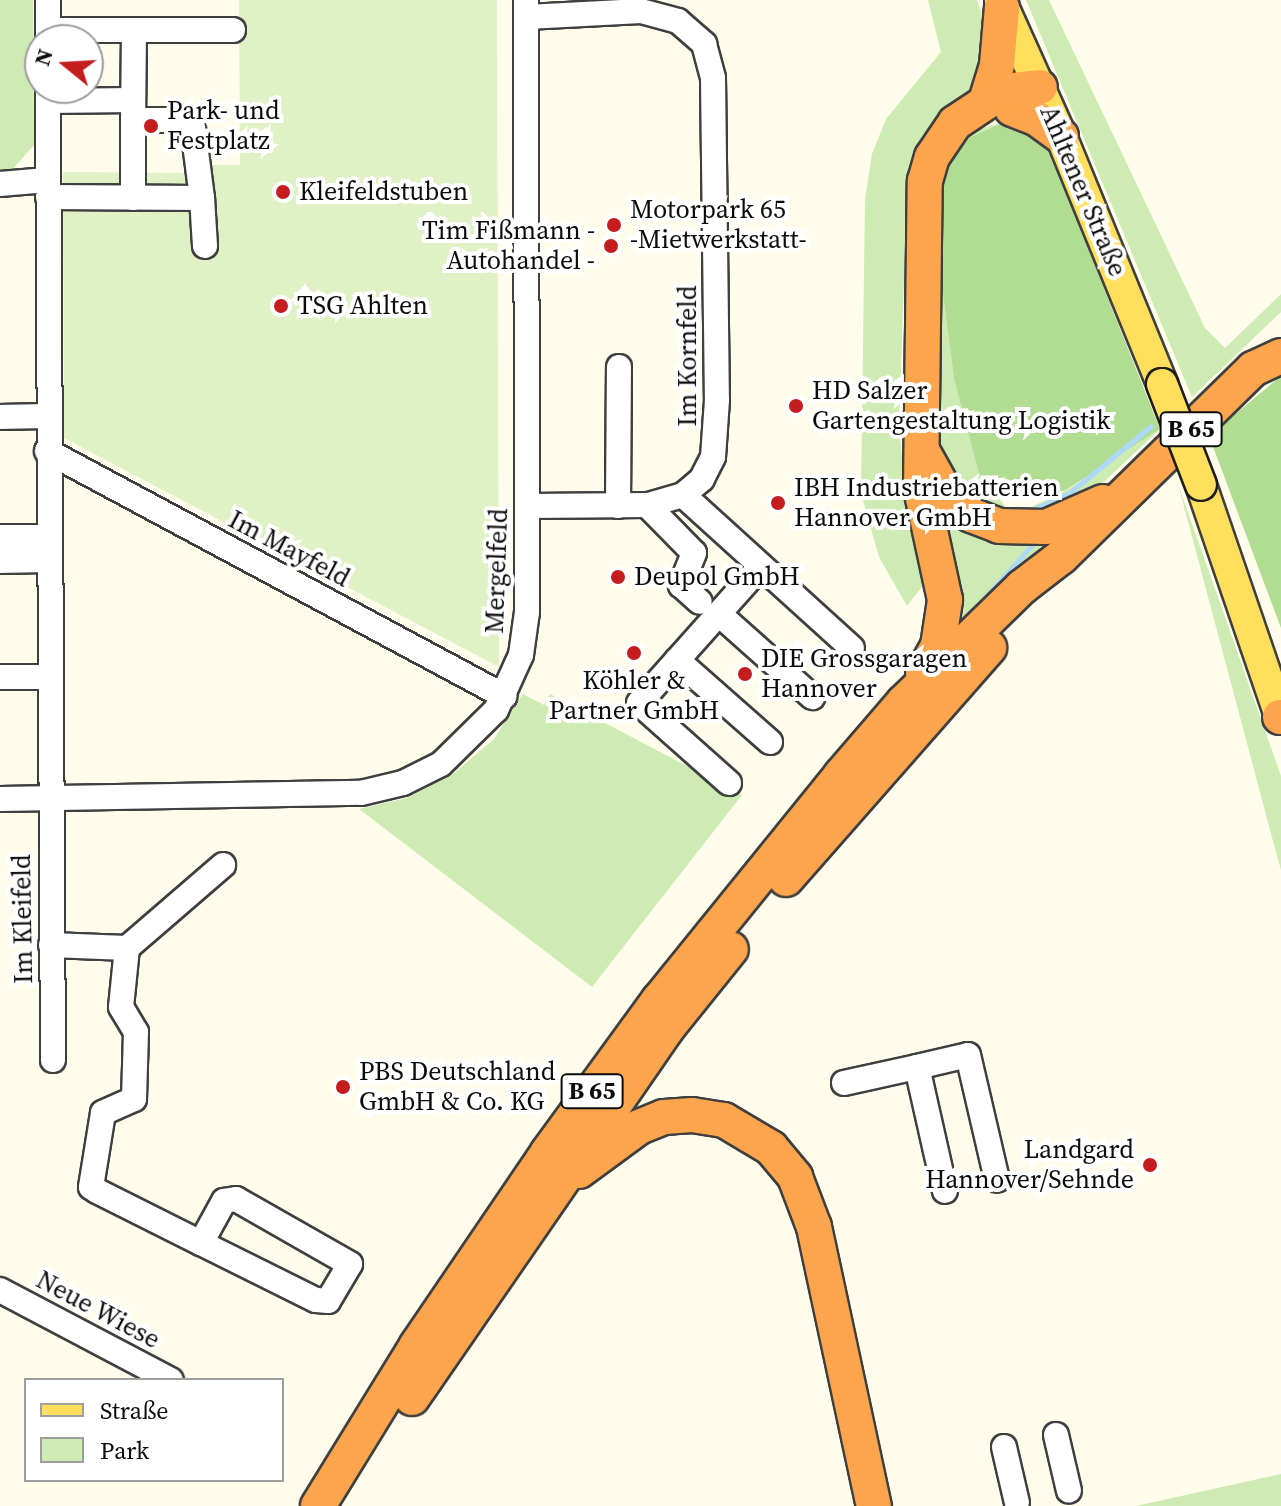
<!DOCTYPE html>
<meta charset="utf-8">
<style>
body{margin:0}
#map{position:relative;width:1281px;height:1506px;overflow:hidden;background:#fffceb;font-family:"Source Serif 4",serif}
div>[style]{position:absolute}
.green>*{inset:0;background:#cdebb3}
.forest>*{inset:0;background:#b0dd91}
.pitch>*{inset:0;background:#e0f2c5}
.stream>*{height:5px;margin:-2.5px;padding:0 2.5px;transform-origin:2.5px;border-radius:2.5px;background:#add9f9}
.roads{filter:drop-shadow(2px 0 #3f3f3f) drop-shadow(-2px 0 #3f3f3f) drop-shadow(0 2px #3f3f3f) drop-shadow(0 -2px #3f3f3f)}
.minor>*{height:24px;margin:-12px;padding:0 12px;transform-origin:12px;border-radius:12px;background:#fff}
.major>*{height:30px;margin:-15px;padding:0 15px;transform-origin:15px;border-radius:15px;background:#ffdf5b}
.highway>*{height:34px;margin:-17px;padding:0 17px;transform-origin:17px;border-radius:17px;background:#fca54c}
.bridges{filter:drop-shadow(2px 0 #1d1d1d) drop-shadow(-2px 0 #1d1d1d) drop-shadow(0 2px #1d1d1d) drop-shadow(0 -2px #1d1d1d)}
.major-bridge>*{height:30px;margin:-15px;padding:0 15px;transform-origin:15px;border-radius:15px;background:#ffdf5b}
.dots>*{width:22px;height:22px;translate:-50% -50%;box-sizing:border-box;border:4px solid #fff;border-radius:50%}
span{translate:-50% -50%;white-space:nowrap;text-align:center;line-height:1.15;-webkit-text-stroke:8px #fff;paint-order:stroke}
.shield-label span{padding:2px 6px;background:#fff;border:2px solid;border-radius:6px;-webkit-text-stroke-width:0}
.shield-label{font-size:24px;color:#0c0c0c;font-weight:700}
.poi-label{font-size:26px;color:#0c0c0c}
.left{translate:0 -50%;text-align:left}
.right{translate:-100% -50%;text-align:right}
.street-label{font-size:26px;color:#0c0c0c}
.legend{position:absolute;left:24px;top:1378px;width:260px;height:104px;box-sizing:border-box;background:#fff;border:2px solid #9e9e9e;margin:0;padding:10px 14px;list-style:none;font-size:24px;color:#0c0c0c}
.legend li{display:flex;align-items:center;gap:16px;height:40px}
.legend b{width:40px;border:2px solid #9e9e9e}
.north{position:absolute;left:24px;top:24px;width:80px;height:80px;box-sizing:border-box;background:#fff;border:2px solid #9e9e9e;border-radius:50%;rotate:288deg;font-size:22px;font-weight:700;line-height:32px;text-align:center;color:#0c0c0c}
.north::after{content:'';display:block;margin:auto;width:28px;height:36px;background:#c31d1d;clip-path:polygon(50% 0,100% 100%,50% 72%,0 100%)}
</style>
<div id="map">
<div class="green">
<i style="clip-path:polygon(0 0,33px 0,34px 145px,12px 170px,0 171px)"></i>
<i style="clip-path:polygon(928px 0,977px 0,989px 38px,976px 84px,926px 139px,912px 165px,907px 191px,899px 426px,908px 523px,928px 579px,907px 606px,879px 557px,861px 493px,865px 199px,872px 154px,886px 119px,941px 52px)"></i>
<i style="clip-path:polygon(1026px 0,1049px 0,1205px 328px,1225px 348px,1281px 294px,1281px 312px,1192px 397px)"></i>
<i style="clip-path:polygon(1004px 122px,1024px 124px,1044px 138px,1150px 396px,1038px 134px,1016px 124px,999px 125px,960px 142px,945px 160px,933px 217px,954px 379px,979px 474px,1011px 513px,1002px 519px,978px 510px,958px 493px,937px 449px,933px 217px,934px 194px,942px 165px,947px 154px,962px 138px,973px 131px)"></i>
<i style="clip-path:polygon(1160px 429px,1088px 497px,1056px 518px,1025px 510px,1067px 490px)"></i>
<i style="clip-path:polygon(1178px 484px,1281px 776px,1281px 870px,1273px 841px)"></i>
<i style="clip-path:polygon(937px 492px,1062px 532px,945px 657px)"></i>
<i style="clip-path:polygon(523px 694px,544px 705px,550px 694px,742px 795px,592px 987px,359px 809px,407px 798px,452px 775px,494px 739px)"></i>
<i style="clip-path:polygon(1281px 1474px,1281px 1506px,1136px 1506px)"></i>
</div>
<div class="forest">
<i style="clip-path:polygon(1016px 124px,1038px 134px,1054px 163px,1160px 429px,1066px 490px,1046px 496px,1041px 491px,1015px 497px,1000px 493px,995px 499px,979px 474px,954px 379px,933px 217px,945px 160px,960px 142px,998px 125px)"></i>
<i style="clip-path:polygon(1281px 376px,1281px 628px,1209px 436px)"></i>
</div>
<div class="pitch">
<i style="clip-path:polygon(239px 0,497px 0,499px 667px,64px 438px,63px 172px,207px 173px,208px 165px,240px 165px)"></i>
</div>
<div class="stream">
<i style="left:1032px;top:510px;width:39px;rotate:-24deg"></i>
<i style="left:1068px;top:494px;width:107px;rotate:-39.3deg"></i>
<i style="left:974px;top:610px;width:87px;rotate:-48.3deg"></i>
</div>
<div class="roads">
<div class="minor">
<i style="left:48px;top:0;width:40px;rotate:90deg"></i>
<i style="left:527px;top:17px;width:114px;rotate:-3deg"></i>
<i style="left:641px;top:11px;width:38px;rotate:15deg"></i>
<i style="left:678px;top:21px;width:35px;rotate:41deg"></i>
<i style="left:704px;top:44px;width:35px;rotate:75deg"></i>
<i style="left:713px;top:78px;width:322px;rotate:89.3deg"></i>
<i style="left:717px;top:400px;width:57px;rotate:94deg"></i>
<i style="left:713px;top:457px;width:25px;rotate:117deg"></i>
<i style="left:702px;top:479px;width:25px;rotate:140deg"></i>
<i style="left:683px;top:495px;width:37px;rotate:164deg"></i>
<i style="left:647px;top:505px;width:120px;rotate:179.5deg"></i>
<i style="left:48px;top:30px;width:86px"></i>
<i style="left:134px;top:30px;width:90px;rotate:90.6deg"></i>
<i style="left:133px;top:120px;width:59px"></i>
<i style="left:192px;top:120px;width:79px;rotate:82.7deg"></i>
<i style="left:134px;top:30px;width:99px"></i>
<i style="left:48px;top:88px;width:972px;rotate:89.71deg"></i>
<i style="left:48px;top:101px;width:85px;rotate:-0.7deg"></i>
<i style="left:133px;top:120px;width:78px;rotate:90deg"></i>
<i style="left:0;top:184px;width:47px;rotate:-4.9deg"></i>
<i style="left:48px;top:197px;width:154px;rotate:0.4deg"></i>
<i style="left:202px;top:198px;width:48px;rotate:86.4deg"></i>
<i style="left:0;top:417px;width:47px;rotate:-1.2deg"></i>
<i style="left:47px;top:451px;width:519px;rotate:28.2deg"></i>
<i style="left:683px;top:495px;width:228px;rotate:42.2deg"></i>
<i style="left:647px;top:505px;width:67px;rotate:45.6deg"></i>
<i style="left:694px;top:553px;width:35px;rotate:112deg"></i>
<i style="left:681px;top:585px;width:25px;rotate:42deg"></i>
<i style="left:618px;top:506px;width:139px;rotate:-89.6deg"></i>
<i style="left:0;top:537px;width:47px"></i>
<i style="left:0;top:561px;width:47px;rotate:-1.2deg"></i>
<i style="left:719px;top:614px;width:125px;rotate:41.7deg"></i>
<i style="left:677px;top:660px;width:124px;rotate:41.4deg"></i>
<i style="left:0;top:677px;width:49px"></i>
<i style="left:729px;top:783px;width:120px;rotate:-138.4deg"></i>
<i style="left:639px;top:703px;width:183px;rotate:-48.3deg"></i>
<i style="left:0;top:799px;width:361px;rotate:-1deg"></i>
<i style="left:361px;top:793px;width:43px;rotate:-13.4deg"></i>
<i style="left:403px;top:783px;width:42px;rotate:-26.6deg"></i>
<i style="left:441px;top:764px;width:77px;rotate:-44.5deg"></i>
<i style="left:496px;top:710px;width:60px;rotate:-65.6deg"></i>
<i style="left:521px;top:655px;width:43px;rotate:-82.1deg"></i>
<i style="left:527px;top:612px;width:612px;rotate:-90.09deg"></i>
<i style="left:51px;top:945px;width:76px;rotate:2.3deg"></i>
<i style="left:127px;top:948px;width:127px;rotate:-40.8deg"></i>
<i style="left:127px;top:948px;width:59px;rotate:95.8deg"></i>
<i style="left:121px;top:1007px;width:29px;rotate:59deg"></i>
<i style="left:136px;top:1032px;width:67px;rotate:91.7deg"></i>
<i style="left:134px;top:1099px;width:34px;rotate:156deg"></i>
<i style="left:103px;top:1113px;width:75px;rotate:99.2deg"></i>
<i style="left:91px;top:1187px;width:7px;rotate:34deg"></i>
<i style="left:97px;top:1191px;width:116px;rotate:26.6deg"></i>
<i style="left:201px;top:1243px;width:128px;rotate:26.4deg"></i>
<i style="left:316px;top:1300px;width:12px;rotate:5deg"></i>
<i style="left:328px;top:1301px;width:43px;rotate:-59.3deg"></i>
<i style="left:350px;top:1264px;width:131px;rotate:-150.3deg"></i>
<i style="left:236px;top:1199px;width:12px;rotate:171deg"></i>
<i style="left:224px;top:1201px;width:48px;rotate:118.7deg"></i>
<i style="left:917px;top:1067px;width:52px;rotate:-13.2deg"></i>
<i style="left:968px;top:1055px;width:128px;rotate:76.9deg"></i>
<i style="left:844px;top:1083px;width:75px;rotate:-12.4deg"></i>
<i style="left:917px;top:1067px;width:127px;rotate:77.3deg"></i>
<i style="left:0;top:1290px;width:193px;rotate:27.8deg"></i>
<i style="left:1056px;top:1435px;width:57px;rotate:76.9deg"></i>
<i style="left:1004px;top:1447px;width:57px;rotate:76.9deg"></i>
</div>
<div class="major">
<i style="left:1000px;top:0;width:149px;rotate:65.8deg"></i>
<i style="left:1061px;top:136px;width:268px;rotate:67.8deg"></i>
<i style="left:1201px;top:485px;width:247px;rotate:71.1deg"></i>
</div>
<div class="highway">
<i style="left:987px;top:98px;width:34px;rotate:-73deg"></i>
<i style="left:997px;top:65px;width:58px;rotate:-85.1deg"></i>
<i style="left:1012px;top:109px;width:26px;rotate:21deg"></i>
<i style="left:1036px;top:118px;width:31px;rotate:36deg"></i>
<i style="left:924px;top:454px;width:49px;rotate:60.8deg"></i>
<i style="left:948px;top:497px;width:29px;rotate:38deg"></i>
<i style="left:971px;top:515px;width:30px;rotate:21deg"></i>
<i style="left:999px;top:526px;width:47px;rotate:1.2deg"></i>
<i style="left:1046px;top:527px;width:62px;rotate:-23.7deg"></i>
<i style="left:923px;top:673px;width:31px;rotate:-61deg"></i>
<i style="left:938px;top:646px;width:47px;rotate:-81.3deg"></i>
<i style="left:945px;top:600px;width:114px;rotate:-102.2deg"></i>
<i style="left:921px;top:489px;width:308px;rotate:-89.3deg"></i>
<i style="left:925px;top:181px;width:25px;rotate:-74deg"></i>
<i style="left:932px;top:157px;width:41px;rotate:-55.9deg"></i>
<i style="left:955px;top:123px;width:58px;rotate:-33.7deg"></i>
<i style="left:1003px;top:91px;width:37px;rotate:-6deg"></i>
<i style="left:1280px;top:717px;width:1px"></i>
<i style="left:786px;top:879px;width:308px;rotate:-48.7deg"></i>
<i style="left:579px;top:1171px;width:74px;rotate:-36.3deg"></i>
<i style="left:639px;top:1127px;width:27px;rotate:-22deg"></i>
<i style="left:664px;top:1117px;width:28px;rotate:-4deg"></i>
<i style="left:692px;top:1115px;width:32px;rotate:9deg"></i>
<i style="left:724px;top:1120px;width:55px;rotate:30.8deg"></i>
<i style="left:771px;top:1148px;width:38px;rotate:50deg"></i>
<i style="left:795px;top:1177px;width:53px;rotate:69.2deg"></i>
<i style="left:814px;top:1227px;width:285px;rotate:77.9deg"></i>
<i style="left:412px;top:1398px;width:451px;rotate:-55.4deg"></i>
<i style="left:668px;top:1027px;width:100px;rotate:-51.1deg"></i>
<i style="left:318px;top:1506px;width:189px;rotate:-58.4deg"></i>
<i style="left:417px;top:1345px;width:233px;rotate:-55.8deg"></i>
<i style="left:548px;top:1152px;width:188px;rotate:-53.9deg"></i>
<i style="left:659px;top:1000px;width:289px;rotate:-51deg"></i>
<i style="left:841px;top:775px;width:95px;rotate:-49.3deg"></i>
<i style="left:903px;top:703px;width:166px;rotate:-44.3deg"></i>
<i style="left:1022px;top:587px;width:49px;rotate:-37.6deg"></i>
<i style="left:1061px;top:557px;width:269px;rotate:-44.4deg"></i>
<i style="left:1253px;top:369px;width:31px;rotate:-25deg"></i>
</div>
</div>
<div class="bridges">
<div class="major-bridge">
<i style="left:1162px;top:384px;width:108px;rotate:68.9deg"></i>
</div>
</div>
<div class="dots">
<i style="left:151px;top:126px;background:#c31d1d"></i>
<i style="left:283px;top:192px;background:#c31d1d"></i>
<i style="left:614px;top:225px;background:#c31d1d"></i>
<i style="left:611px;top:246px;background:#c31d1d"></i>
<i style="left:281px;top:306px;background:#c31d1d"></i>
<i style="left:796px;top:406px;background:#c31d1d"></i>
<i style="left:778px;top:503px;background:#c31d1d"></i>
<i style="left:618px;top:577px;background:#c31d1d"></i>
<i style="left:634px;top:653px;background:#c31d1d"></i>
<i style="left:745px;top:674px;background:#c31d1d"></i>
<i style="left:343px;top:1087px;background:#c31d1d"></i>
<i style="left:1150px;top:1165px;background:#c31d1d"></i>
</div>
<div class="shield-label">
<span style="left:1191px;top:429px">B 65</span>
<span style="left:592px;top:1091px">B 65</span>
</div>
<div class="poi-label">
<span class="left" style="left:167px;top:126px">Park- und<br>Festplatz</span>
<span class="left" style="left:299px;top:192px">Kleifeldstuben</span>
<span class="left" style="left:630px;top:225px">Motorpark 65<br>-Mietwerkstatt-</span>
<span class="right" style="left:595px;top:246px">Tim Fißmann -<br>Autohandel -</span>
<span class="left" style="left:297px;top:306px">TSG Ahlten</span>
<span class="left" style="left:812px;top:406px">HD Salzer<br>Gartengestaltung Logistik</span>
<span class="left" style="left:794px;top:503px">IBH Industriebatterien<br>Hannover GmbH</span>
<span class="left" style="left:634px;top:577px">Deupol GmbH</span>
<span class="left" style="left:761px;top:674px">DIE Grossgaragen<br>Hannover</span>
<span style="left:634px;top:696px">Köhler &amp;<br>Partner GmbH</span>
<span class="left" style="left:359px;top:1087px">PBS Deutschland<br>GmbH &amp; Co. KG</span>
<span class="right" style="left:1134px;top:1165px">Landgard<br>Hannover/Sehnde</span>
</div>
<div class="street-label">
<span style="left:1083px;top:191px;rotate:67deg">Ahltener Straße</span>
<span style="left:688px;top:356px;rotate:-90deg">Im Kornfeld</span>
<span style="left:289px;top:549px;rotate:28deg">Im Mayfeld</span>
<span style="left:497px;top:571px;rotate:-88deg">Mergelfeld</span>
<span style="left:23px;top:919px;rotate:-91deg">Im Kleifeld</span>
<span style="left:98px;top:1310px;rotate:28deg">Neue Wiese</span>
</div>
<ul class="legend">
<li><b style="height:10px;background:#ffdf5b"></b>Straße</li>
<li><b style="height:22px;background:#cdebb3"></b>Park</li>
</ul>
<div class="north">N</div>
</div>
